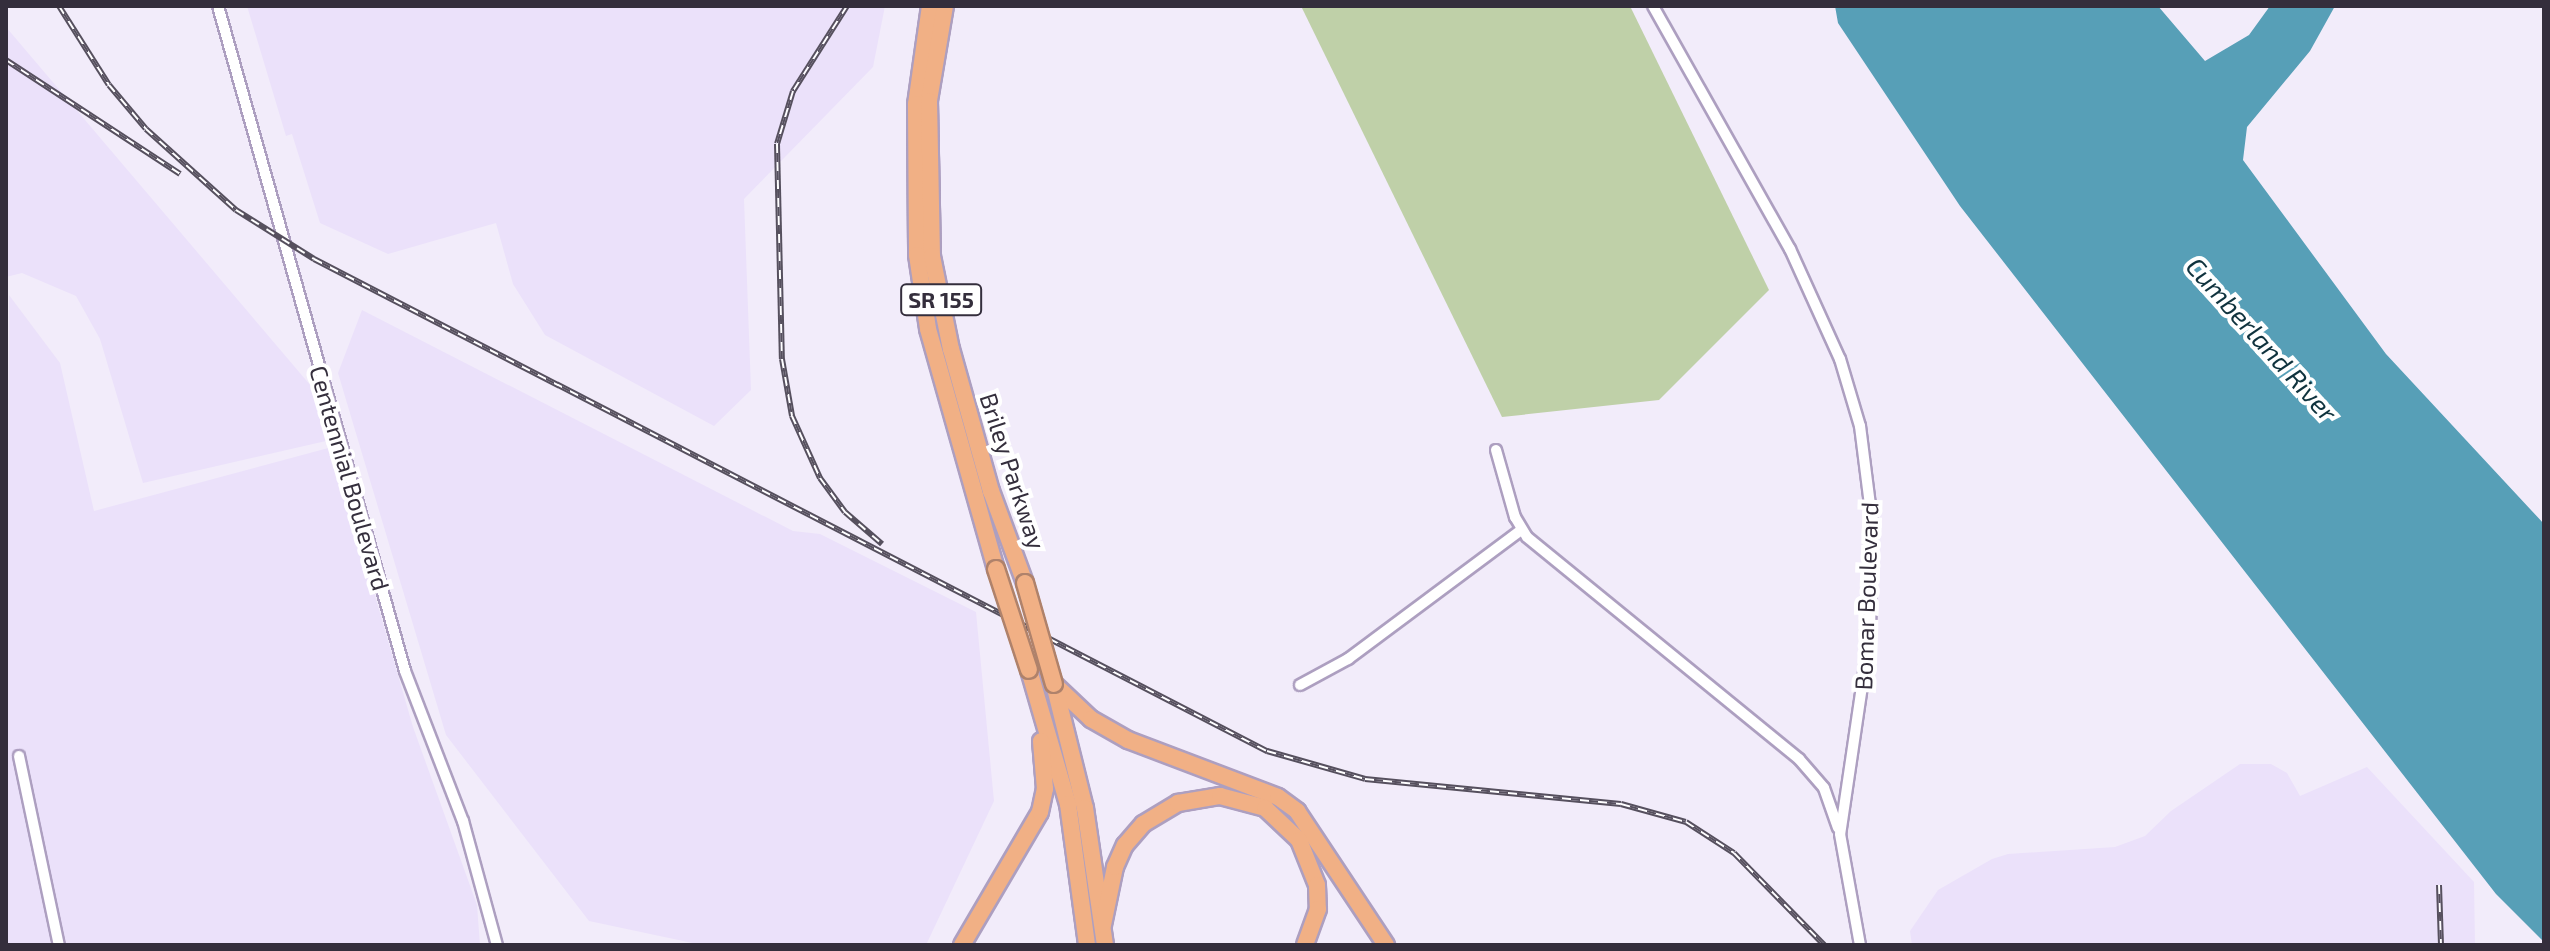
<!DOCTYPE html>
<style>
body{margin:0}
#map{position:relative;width:2550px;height:951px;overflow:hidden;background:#f2ecfa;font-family:"Exo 2",sans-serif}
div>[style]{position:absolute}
.built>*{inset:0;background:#ebe1fa}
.green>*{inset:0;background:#bfd0a8}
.water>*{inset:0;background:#579fb7}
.roads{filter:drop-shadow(2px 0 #ad9fc0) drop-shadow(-2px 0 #ad9fc0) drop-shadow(0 2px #ad9fc0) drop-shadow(0 -2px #ad9fc0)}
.minor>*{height:10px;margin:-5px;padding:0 5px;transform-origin:5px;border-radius:5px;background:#fff}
.highway>*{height:16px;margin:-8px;padding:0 8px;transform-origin:8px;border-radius:8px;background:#f1b085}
.rail>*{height:6px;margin-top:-3px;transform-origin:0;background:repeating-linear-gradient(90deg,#fff 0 9px,#56505e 0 18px);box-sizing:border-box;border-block:2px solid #56505e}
.bridges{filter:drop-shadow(2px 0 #af826b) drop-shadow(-2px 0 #af826b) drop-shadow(0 2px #af826b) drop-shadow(0 -2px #af826b)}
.highway-bridge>*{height:16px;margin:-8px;padding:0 8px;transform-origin:8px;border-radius:8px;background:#f1b085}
span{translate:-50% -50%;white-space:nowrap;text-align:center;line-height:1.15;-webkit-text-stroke:8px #fff;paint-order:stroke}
.shield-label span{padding:2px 6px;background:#fff;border:2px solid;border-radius:6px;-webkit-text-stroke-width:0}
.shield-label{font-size:22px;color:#342e3c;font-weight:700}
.street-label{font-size:24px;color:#342e3c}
.water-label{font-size:26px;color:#0f323d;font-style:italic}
.frame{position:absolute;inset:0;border:8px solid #342e3c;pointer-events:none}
</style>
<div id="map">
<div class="built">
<i style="clip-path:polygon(247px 6px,885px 6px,873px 67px,744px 199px,751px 390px,714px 426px,545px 335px,513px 284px,496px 223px,388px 254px,320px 223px,292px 134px,286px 136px)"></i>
<i style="clip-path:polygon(6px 27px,311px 386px,326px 441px,143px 483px,100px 339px,76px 296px,22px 273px,6px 277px)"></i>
<i style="clip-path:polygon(9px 295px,60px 363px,94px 511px,332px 447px,413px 727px,477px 905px,480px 945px,6px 945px)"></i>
<i style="clip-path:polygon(362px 310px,793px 531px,820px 534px,976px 612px,994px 801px,926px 945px,702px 945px,589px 921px,446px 735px,338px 373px)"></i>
<i style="clip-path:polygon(2240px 764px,2271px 764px,2287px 773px,2300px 796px,2367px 767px,2474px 882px,2475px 945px,1912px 945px,1910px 931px,1938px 890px,1992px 859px,2008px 854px,2115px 847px,2145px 836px,2171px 811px)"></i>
</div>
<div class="green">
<i style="clip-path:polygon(1301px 6px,1630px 6px,1769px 290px,1659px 400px,1502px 417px)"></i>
</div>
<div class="water">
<i style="clip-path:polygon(1835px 6px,2158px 6px,2205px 61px,2249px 35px,2270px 6px,2335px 6px,2310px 51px,2247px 127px,2243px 160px,2386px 354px,2544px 524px,2544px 942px,2496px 894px,1960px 206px,1838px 23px)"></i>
</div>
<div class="roads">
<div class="minor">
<i style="left:218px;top:6px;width:691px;rotate:74.29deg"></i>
<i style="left:405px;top:671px;width:161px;rotate:68.9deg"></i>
<i style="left:463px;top:821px;width:129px;rotate:74.7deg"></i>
<i style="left:1653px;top:6px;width:279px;rotate:60.6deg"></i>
<i style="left:1790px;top:249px;width:121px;rotate:65.6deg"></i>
<i style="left:1840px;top:359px;width:70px;rotate:73.4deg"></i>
<i style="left:1860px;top:426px;width:96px;rotate:82.8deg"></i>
<i style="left:1872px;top:521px;width:111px;rotate:91deg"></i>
<i style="left:1870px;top:632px;width:204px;rotate:98.4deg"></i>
<i style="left:1840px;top:834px;width:113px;rotate:79.8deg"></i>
<i style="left:1496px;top:450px;width:70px;rotate:74.2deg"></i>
<i style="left:1515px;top:517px;width:23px;rotate:59deg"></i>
<i style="left:1527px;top:537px;width:351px;rotate:39.2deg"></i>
<i style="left:1799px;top:759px;width:38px;rotate:49deg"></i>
<i style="left:1824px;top:788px;width:42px;rotate:70.7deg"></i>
<i style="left:1300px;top:685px;width:55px;rotate:-28.4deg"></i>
<i style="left:1348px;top:659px;width:216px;rotate:-36.7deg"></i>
<i style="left:19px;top:756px;width:193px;rotate:78.1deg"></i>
</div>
<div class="highway">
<i style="left:930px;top:6px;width:99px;rotate:98.1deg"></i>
<i style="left:916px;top:104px;width:151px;rotate:89.6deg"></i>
<i style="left:917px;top:255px;width:75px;rotate:81.5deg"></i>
<i style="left:928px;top:329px;width:249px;rotate:74.2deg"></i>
<i style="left:945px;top:6px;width:96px;rotate:99.6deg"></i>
<i style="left:929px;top:101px;width:155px;rotate:88.9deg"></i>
<i style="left:932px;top:256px;width:95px;rotate:78.5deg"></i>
<i style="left:951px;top:349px;width:148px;rotate:74.3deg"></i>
<i style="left:991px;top:491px;width:98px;rotate:69.7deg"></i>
<i style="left:1029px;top:670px;width:140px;rotate:73.8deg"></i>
<i style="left:1068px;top:804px;width:142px;rotate:82.3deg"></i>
<i style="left:1054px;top:684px;width:51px;rotate:43.4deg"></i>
<i style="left:1091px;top:719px;width:43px;rotate:29.6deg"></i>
<i style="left:1128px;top:740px;width:160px;rotate:20.8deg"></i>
<i style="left:1278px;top:797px;width:24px;rotate:36deg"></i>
<i style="left:1297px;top:811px;width:161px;rotate:56.4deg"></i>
<i style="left:1054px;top:684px;width:128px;rotate:76deg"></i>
<i style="left:1085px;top:808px;width:138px;rotate:81.7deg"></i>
<i style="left:1103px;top:925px;width:59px;rotate:-78.3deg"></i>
<i style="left:1115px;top:867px;width:24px;rotate:-66deg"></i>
<i style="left:1125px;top:845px;width:28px;rotate:-49deg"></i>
<i style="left:1143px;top:824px;width:41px;rotate:-31deg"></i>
<i style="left:1178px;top:803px;width:43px;rotate:-9.5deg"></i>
<i style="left:1220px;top:796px;width:47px;rotate:14.9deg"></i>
<i style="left:1265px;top:808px;width:47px;rotate:43.3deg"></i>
<i style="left:1299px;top:840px;width:48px;rotate:68.2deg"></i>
<i style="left:1317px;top:885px;width:24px;rotate:88deg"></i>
<i style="left:1318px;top:909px;width:38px;rotate:110deg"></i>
<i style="left:962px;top:945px;width:154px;rotate:-59.6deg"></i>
<i style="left:1040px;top:812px;width:24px;rotate:-78deg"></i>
<i style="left:1045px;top:789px;width:48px;rotate:-94.8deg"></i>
</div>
</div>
<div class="rail">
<i style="left:59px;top:6px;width:93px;rotate:57.7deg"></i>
<i style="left:109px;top:85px;width:57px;rotate:49.9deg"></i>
<i style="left:146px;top:129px;width:121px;rotate:42deg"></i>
<i style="left:236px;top:210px;width:92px;rotate:32.1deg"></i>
<i style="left:314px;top:259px;width:1073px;rotate:27.31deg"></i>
<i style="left:1267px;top:751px;width:102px;rotate:15.9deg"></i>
<i style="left:1365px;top:779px;width:257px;rotate:5.6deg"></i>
<i style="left:1621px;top:804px;width:67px;rotate:15.5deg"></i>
<i style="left:1686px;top:822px;width:57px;rotate:32.9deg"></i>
<i style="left:1734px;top:853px;width:129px;rotate:45.6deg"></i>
<i style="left:847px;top:6px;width:101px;rotate:122.4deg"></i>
<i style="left:793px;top:91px;width:55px;rotate:106.8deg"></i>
<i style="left:777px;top:144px;width:215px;rotate:88.7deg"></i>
<i style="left:782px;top:359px;width:58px;rotate:80deg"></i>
<i style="left:792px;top:416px;width:68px;rotate:65.7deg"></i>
<i style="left:820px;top:478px;width:42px;rotate:53.7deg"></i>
<i style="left:845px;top:512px;width:49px;rotate:40.9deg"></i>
<i style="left:6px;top:60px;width:208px;rotate:33.2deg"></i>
<i style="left:2439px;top:885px;width:60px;rotate:88.1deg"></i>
</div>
<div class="bridges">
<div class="highway-bridge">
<i style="left:996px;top:569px;width:106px;rotate:71.9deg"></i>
<i style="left:1025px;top:583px;width:105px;rotate:74deg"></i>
</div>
</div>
<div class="shield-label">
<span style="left:941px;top:300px">SR 155</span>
</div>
<div class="street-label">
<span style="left:1013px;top:471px;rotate:72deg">Briley Parkway</span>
<span style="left:350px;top:478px;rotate:74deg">Centennial Boulevard</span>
<span style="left:1866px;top:596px;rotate:-88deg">Bomar Boulevard</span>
</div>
<div class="water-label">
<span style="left:2262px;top:339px;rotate:48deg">Cumberland River</span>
</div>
<div class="frame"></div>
</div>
